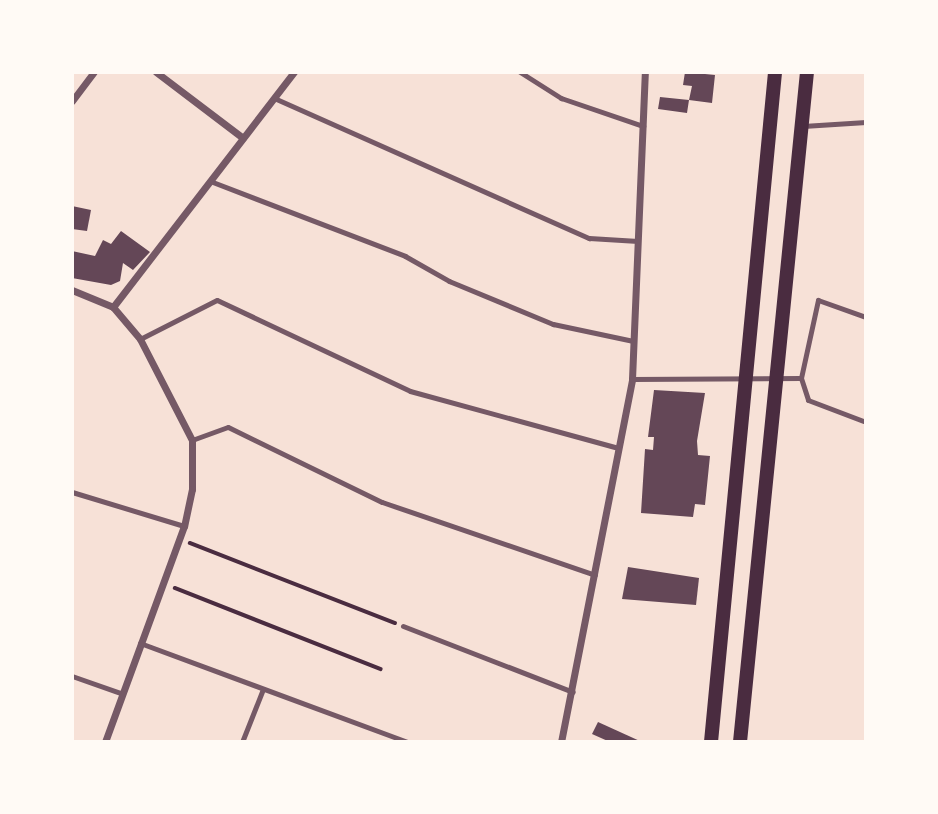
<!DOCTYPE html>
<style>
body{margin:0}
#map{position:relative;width:938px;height:814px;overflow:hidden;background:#f7e1d7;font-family:"Titillium Web",sans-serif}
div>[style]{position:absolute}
.building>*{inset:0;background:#644757}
.path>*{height:3.5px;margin:-1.75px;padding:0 1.75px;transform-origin:1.75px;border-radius:1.75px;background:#4a2c40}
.service>*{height:5px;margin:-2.5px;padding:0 2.5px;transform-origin:2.5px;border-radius:2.5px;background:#755966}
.minor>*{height:7px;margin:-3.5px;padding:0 3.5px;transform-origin:3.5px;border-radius:3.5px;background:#755966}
.secondary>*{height:14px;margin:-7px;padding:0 7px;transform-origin:7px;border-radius:7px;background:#4a2c40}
span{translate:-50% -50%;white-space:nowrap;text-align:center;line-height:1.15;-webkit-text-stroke:5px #fffaf5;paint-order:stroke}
.frame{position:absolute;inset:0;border:74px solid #fffaf5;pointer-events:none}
</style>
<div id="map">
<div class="building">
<i style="clip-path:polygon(685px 72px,715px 75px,712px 103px,689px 100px,687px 113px,658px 109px,660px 97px,689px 100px,692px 86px,683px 85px)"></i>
<i style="clip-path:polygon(72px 206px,91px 210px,87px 231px,72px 229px)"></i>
<i style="clip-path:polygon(121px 231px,150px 252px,133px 270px,123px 263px,120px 281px,111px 285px,72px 278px,72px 251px,95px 256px,103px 240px,111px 244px)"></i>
<i style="clip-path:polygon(654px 390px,705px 393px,697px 441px,698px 455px,710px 456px,705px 505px,695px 504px,693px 517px,641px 513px,645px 449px,653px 450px,654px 437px,648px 437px)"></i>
<i style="clip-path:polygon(628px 567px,699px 578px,696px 605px,622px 599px)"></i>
<i style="clip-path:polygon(598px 722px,642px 742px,610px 742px,592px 734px)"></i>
</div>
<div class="path">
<i style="left:190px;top:543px;width:220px;rotate:21.3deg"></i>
<i style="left:175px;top:588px;width:221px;rotate:21.5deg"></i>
</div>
<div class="service">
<i style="left:520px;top:72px;width:49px;rotate:32.4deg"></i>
<i style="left:561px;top:98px;width:87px;rotate:18.9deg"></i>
<i style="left:274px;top:98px;width:345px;rotate:24deg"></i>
<i style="left:589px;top:238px;width:49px;rotate:3.5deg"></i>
<i style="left:803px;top:126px;width:63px;rotate:-3.6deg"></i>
<i style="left:210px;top:181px;width:209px;rotate:21deg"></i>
<i style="left:405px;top:256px;width:51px;rotate:29.6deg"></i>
<i style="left:449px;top:281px;width:113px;rotate:22.5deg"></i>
<i style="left:553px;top:324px;width:82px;rotate:12deg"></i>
<i style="left:140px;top:339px;width:86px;rotate:-26.9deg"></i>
<i style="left:217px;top:300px;width:213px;rotate:25.2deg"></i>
<i style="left:410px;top:391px;width:216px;rotate:15.3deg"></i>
<i style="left:801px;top:378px;width:23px;rotate:72deg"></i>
<i style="left:808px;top:400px;width:62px;rotate:20.8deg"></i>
<i style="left:632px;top:379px;width:169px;rotate:-0.3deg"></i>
<i style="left:801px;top:378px;width:80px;rotate:-77.7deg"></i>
<i style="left:818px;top:300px;width:51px;rotate:19.5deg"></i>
<i style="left:866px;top:429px;width:28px;rotate:90deg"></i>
<i style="left:192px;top:440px;width:38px;rotate:-20deg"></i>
<i style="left:228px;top:427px;width:171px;rotate:26deg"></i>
<i style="left:382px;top:502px;width:225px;rotate:18.9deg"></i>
<i style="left:72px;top:492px;width:117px;rotate:16.9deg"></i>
<i style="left:403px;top:626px;width:182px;rotate:21.2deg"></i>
<i style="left:140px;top:643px;width:286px;rotate:20.3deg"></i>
<i style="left:72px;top:676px;width:54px;rotate:19.4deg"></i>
<i style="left:242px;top:742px;width:57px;rotate:-68.4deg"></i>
</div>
<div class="minor">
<i style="left:156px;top:72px;width:109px;rotate:37.2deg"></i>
<i style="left:72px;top:101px;width:36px;rotate:-53deg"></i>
<i style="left:72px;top:290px;width:44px;rotate:22.5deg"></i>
<i style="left:113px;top:307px;width:42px;rotate:49.8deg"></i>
<i style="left:140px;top:339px;width:114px;rotate:62.8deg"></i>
<i style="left:192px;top:440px;width:49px;rotate:90deg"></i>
<i style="left:192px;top:489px;width:38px;rotate:102deg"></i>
<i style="left:184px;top:526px;width:230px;rotate:110.1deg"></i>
<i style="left:113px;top:307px;width:297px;rotate:-52.4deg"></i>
<i style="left:561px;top:742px;width:370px;rotate:-78.9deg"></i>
<i style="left:632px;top:379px;width:307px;rotate:-87.6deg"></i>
</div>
<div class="secondary">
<i style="left:711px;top:742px;width:673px;rotate:-84.54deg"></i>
<i style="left:740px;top:742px;width:673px;rotate:-84.29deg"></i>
</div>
<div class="frame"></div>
</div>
